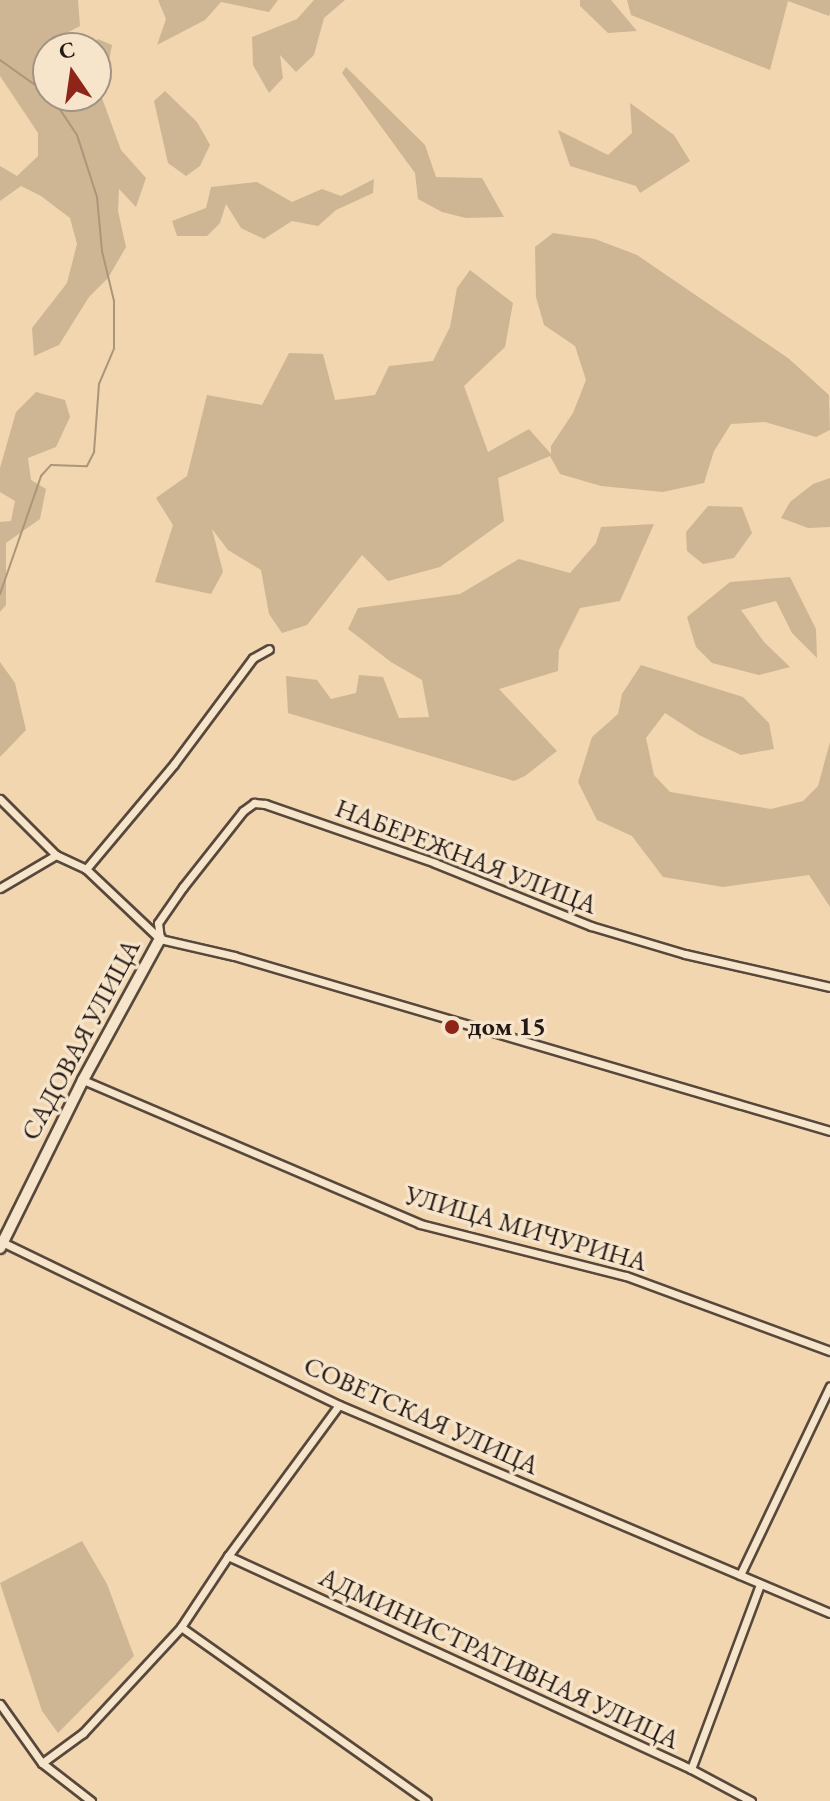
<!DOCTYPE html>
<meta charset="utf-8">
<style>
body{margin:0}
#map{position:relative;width:830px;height:1801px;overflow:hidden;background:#f1d6af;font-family:"EB Garamond",serif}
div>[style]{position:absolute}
.green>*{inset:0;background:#ceb695}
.stream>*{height:2px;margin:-1px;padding:0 1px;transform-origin:1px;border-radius:1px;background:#ab967a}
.roads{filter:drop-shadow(2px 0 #57483b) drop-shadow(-2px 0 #57483b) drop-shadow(0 2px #57483b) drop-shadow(0 -2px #57483b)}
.street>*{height:7px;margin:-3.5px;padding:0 3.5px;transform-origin:3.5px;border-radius:3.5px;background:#f6e4cb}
.secondary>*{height:10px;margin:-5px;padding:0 5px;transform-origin:5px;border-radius:5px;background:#f6e4cb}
.dots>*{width:22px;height:22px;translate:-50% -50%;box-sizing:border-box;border:4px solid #f6e4cb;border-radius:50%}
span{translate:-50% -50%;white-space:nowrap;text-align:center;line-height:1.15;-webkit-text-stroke:7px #f6e4cb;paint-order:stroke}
.street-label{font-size:26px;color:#241914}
.poi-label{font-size:26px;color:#241914;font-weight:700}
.left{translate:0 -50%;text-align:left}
.north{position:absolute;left:32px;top:32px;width:80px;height:80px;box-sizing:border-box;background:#f6e4cb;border:2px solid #a29382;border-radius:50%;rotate:347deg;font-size:22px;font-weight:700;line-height:32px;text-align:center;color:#241914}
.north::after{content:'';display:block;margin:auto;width:28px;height:36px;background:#8f2418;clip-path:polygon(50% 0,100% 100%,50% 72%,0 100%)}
</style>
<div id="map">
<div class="green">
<i style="clip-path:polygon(0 0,78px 0,80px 26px,59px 37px,61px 48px,48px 48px,48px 96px,96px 96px,96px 48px,87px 48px,98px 39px,112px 45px,102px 98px,121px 150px,146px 178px,136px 207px,119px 189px,118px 211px,126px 247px,108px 278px,89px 297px,59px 345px,34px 356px,32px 328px,67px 283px,77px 244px,70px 218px,41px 196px,21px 186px,0 201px,0 166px,17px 176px,38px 156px,38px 133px,0 76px)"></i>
<i style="clip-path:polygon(158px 0,278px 0,269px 12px,221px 2px,205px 20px,157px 45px,166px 19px)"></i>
<i style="clip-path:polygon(314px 0,345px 0,324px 18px,314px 55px,296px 72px,280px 55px,283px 78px,269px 93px,253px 65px,252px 37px,297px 19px)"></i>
<i style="clip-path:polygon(580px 0,611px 0,637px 31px,608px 33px,580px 6px)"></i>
<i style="clip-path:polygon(627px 0,830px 0,830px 13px,829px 16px,788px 1px,770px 70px,631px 15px)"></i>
<i style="clip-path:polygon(346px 67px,425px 145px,436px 177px,482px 178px,504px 217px,466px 218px,442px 212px,418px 199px,415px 173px,342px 73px)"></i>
<i style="clip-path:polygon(165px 91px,197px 122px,210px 145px,200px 166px,186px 176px,168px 163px,154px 101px)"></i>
<i style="clip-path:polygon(630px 103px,674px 135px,690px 161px,640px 193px,636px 186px,570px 166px,558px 130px,608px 155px,632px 133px)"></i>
<i style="clip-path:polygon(374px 179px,373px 193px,336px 210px,318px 226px,292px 221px,264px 239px,241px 228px,226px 204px,220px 223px,207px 236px,177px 236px,172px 221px,206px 208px,211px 187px,257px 182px,292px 202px,322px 189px,341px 196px)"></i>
<i style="clip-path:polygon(553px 233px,595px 239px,637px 255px,788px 358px,829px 395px,830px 430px,816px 437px,765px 422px,731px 424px,714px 451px,704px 483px,663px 492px,601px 486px,560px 474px,550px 456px,498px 478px,504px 521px,440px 567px,388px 581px,362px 555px,307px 625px,282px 633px,269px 614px,261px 570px,228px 550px,212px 529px,223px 572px,211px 594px,155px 582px,173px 525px,156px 498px,187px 476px,207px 395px,262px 405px,289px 353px,323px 354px,335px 400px,375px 395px,389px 366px,433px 361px,450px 327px,457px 288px,470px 270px,513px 303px,505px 347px,464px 386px,488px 452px,529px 429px,551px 454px,551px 446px,573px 413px,586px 380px,575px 346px,544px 325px,536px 297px,535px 247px)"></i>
<i style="clip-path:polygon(36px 392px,65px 400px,70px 417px,56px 447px,28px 458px,31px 480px,46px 489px,40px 519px,6px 543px,6px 605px,0 612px,0 522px,11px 521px,15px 501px,0 492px,0 468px,16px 412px)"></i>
<i style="clip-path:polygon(830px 478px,830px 527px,808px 528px,781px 518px,790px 502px,813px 484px)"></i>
<i style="clip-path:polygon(708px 506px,742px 507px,752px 533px,734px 558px,703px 564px,687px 551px,686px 532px)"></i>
<i style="clip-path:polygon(654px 524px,620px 601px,580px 608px,559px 650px,558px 671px,499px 689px,557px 751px,525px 776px,514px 781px,288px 713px,286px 676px,317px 680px,331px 699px,356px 693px,359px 675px,383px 677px,399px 718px,429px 717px,422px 680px,391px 662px,348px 629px,358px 608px,460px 594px,519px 559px,570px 573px,596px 543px,601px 527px)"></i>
<i style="clip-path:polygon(790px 577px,816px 629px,817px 658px,792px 633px,776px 601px,741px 610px,764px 642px,790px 667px,759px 675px,712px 663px,696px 647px,687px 617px,730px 582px)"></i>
<i style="clip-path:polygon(0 662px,15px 683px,26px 730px,0 757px)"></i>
<i style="clip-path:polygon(641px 665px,743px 697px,769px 723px,774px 749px,741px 755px,699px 735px,665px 713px,646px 738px,654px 775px,670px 792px,771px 809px,803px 801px,818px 786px,830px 742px,830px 907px,809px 875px,723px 887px,663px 877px,632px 836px,597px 820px,578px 782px,592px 737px,618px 714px,622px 694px)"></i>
<i style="clip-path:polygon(82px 1541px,107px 1584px,134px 1656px,58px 1733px,42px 1711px,0 1583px)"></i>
</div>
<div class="stream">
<i style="left:0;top:60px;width:59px;rotate:35.3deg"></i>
<i style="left:0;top:594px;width:125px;rotate:-70.8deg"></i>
<i style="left:41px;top:476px;width:15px;rotate:-48deg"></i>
<i style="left:51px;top:465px;width:36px;rotate:2deg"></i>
<i style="left:87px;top:466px;width:16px;rotate:-63deg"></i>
<i style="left:94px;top:452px;width:68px;rotate:-85.8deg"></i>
<i style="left:99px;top:384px;width:39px;rotate:-67deg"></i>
<i style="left:114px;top:348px;width:47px;rotate:-90deg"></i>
<i style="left:114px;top:301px;width:51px;rotate:-103.5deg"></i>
<i style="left:102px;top:251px;width:54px;rotate:-95.3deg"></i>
<i style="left:97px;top:197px;width:65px;rotate:-107.9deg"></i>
<i style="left:77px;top:135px;width:47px;rotate:-123.7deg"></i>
</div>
<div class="roads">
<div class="street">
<i style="left:0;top:799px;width:79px;rotate:45deg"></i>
<i style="left:56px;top:855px;width:33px;rotate:25deg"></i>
<i style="left:86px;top:869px;width:102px;rotate:43.4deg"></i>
<i style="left:86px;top:869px;width:137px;rotate:-50deg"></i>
<i style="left:174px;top:764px;width:132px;rotate:-53.3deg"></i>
<i style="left:253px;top:658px;width:18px;rotate:-29deg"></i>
<i style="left:0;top:888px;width:65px;rotate:-30.5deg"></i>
<i style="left:160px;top:939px;width:16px;rotate:-97deg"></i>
<i style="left:158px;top:923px;width:44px;rotate:-55.2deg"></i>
<i style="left:183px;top:887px;width:97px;rotate:-51.7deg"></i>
<i style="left:243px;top:811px;width:14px;rotate:-36deg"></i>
<i style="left:254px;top:803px;width:11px;rotate:5deg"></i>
<i style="left:265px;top:804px;width:180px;rotate:19.1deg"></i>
<i style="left:435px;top:863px;width:168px;rotate:22deg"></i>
<i style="left:591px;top:926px;width:98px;rotate:16.6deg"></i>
<i style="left:685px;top:954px;width:149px;rotate:12.8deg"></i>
<i style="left:160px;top:939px;width:76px;rotate:12.9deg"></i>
<i style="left:234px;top:956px;width:621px;rotate:16.36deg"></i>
<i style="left:83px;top:1080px;width:366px;rotate:23.1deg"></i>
<i style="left:420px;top:1224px;width:212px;rotate:14.2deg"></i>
<i style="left:626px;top:1276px;width:217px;rotate:20.2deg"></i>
<i style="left:2px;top:1242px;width:374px;rotate:25.8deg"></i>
<i style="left:339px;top:1405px;width:533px;rotate:22.96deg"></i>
<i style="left:228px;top:1556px;width:510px;rotate:24.7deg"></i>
<i style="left:691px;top:1769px;width:68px;rotate:28.1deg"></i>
<i style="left:740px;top:1575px;width:209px;rotate:-64.5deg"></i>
<i style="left:181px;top:1627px;width:301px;rotate:35.3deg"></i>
<i style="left:0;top:1704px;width:72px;rotate:54.6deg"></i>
<i style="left:42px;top:1763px;width:62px;rotate:37.8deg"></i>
<i style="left:42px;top:1763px;width:51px;rotate:-36.2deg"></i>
<i style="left:83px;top:1733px;width:144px;rotate:-47.2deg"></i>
<i style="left:181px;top:1627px;width:85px;rotate:-56.5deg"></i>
<i style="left:228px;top:1556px;width:187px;rotate:-53.7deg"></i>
<i style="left:691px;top:1769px;width:197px;rotate:-69.5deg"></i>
</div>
<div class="secondary">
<i style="left:0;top:1248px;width:187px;rotate:-63.7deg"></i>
<i style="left:83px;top:1080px;width:161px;rotate:-61.4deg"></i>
</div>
</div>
<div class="dots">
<i style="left:452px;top:1027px;background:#8f2418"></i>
</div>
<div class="street-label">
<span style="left:466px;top:857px;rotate:21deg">НАБЕРЕЖНАЯ УЛИЦА</span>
<span style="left:81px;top:1040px;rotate:-62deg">САДОВАЯ УЛИЦА</span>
<span style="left:526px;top:1229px;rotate:16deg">УЛИЦА МИЧУРИНА</span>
<span style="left:421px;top:1416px;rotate:24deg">СОВЕТСКАЯ УЛИЦА</span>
<span style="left:499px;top:1659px;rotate:25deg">АДМИНИСТРАТИВНАЯ УЛИЦА</span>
</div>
<div class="poi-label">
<span class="left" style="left:468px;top:1027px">дом 15</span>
</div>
<div class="north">С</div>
</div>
